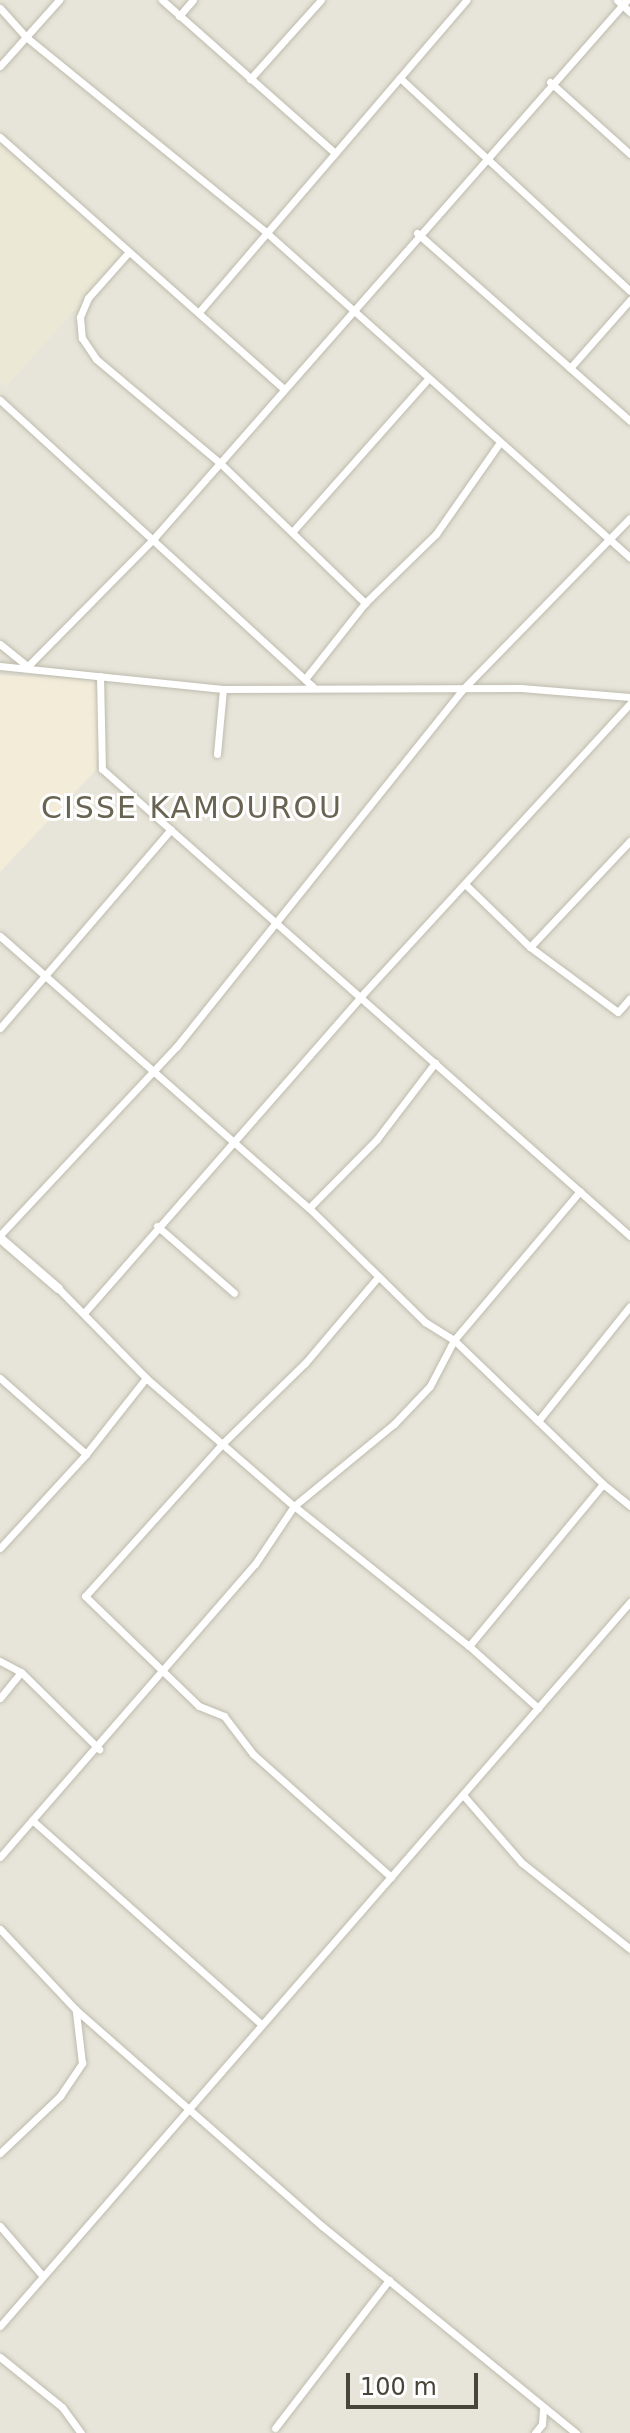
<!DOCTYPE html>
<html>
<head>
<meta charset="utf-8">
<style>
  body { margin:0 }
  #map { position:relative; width:630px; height:2433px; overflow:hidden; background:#f4f2eb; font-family:"DejaVu Sans",sans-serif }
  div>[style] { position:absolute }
  .residential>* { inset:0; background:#e7e5d9 }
  .commercial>* { inset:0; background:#f3ecd9 }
  .education>* { inset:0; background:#ebe8d6 }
  .roads { filter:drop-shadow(0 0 2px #bebbae) drop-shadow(0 0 2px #bebbae) }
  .minor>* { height:7px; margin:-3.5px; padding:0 3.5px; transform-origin:3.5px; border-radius:3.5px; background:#fff }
  .tertiary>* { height:9px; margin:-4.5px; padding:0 4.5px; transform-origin:4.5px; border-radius:4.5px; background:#fff }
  span { translate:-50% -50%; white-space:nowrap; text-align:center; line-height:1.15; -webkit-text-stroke:6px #fff; paint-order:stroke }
  .quarter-label { font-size:30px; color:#696352; letter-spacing:2px }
  .scale { position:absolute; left:346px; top:2373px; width:132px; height:36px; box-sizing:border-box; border:4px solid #474439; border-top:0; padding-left:10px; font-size:24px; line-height:28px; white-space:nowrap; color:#474439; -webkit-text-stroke:6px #fff; paint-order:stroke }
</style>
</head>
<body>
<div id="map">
  <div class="residential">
    <div style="clip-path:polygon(0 0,630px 0,630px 2433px,0 2433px)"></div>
  </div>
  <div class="commercial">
    <div style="clip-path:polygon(0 675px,94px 680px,99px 713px,96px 770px,0 872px)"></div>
  </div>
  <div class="education">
    <div style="clip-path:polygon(0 143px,124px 254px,6px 387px,0 382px)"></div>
  </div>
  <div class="roads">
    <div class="minor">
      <div style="left:162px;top:0;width:231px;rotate:41.5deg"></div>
      <div style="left:617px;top:0;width:18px;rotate:43deg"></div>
      <div style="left:0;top:8px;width:39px;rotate:48deg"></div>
      <div style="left:26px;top:37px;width:311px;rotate:39.1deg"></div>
      <div style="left:267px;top:233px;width:487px;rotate:41.8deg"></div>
      <div style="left:179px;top:16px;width:21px;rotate:-49deg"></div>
      <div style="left:0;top:66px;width:89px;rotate:-48.2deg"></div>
      <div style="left:400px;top:78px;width:313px;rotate:42.8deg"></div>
      <div style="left:250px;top:79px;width:106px;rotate:-48.1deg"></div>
      <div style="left:550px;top:82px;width:108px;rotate:42deg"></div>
      <div style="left:0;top:137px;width:378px;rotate:41.6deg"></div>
      <div style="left:417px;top:233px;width:284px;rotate:41.4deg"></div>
      <div style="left:127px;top:254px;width:59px;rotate:131.6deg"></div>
      <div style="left:88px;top:298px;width:21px;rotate:113deg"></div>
      <div style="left:80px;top:317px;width:21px;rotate:85deg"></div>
      <div style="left:82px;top:338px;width:25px;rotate:56deg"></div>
      <div style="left:96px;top:359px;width:162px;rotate:40deg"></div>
      <div style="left:220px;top:463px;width:202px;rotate:44deg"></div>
      <div style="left:199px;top:312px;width:411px;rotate:-49.4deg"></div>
      <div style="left:570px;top:368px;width:91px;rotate:-48.6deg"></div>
      <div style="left:0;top:400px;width:425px;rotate:42.5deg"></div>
      <div style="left:293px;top:531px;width:200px;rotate:-48.4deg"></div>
      <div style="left:0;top:644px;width:33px;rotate:39deg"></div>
      <div style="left:0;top:666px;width:224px;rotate:5.9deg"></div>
      <div style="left:223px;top:689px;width:298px;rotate:-0.2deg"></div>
      <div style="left:521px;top:688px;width:109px;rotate:4.7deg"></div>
      <div style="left:28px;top:666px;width:181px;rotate:-45.4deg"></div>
      <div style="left:155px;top:537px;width:715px;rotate:-48.69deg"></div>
      <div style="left:100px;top:676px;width:93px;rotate:88.8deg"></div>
      <div style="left:102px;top:769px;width:705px;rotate:41.49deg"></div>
      <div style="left:305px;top:679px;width:97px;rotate:-51.7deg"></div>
      <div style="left:365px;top:603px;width:99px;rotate:-44.2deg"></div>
      <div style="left:436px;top:534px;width:108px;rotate:-55.1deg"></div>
      <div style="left:217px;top:754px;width:65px;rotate:-84.7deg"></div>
      <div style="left:466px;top:885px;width:89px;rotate:44.1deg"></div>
      <div style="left:530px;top:947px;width:109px;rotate:36.5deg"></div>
      <div style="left:618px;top:1012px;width:18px;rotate:-49deg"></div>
      <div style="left:0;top:936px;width:412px;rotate:41.4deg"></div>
      <div style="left:309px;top:1208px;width:97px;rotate:-45.4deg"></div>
      <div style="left:377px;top:1139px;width:96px;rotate:-52.7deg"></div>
      <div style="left:530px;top:947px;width:146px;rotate:-46.7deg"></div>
      <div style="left:0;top:1028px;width:262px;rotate:-49.3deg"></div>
      <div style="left:309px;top:1208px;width:163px;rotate:44.5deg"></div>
      <div style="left:425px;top:1322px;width:34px;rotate:32deg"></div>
      <div style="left:454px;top:1340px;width:207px;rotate:44deg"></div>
      <div style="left:157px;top:1226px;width:102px;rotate:41deg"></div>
      <div style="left:0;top:1235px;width:259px;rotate:-46.9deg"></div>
      <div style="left:177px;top:1046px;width:456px;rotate:-51.3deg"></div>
      <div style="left:462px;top:690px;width:240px;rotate:-45.7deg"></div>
      <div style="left:378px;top:1277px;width:113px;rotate:130.3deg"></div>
      <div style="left:305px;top:1363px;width:115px;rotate:135.7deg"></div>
      <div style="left:223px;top:1443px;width:206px;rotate:132deg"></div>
      <div style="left:85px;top:1596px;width:158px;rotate:44deg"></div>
      <div style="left:199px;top:1706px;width:27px;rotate:22deg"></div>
      <div style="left:224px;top:1716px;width:48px;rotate:52.7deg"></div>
      <div style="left:253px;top:1754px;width:185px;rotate:41.7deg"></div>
      <div style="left:58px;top:1288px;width:126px;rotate:45.6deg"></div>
      <div style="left:146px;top:1378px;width:196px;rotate:40.9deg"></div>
      <div style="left:294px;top:1506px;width:224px;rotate:38.7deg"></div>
      <div style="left:469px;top:1646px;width:210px;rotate:-50.4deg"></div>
      <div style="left:603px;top:1484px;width:35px;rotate:39deg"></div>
      <div style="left:84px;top:1313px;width:422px;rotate:-48.8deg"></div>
      <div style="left:362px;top:995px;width:396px;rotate:-47.4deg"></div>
      <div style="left:0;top:1378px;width:115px;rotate:41.5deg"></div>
      <div style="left:538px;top:1421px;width:147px;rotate:-51.3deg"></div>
      <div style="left:0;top:1548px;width:127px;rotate:-47.5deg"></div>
      <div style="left:86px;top:1454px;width:97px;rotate:-51.7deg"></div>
      <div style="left:469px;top:1646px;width:93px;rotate:41.9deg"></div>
      <div style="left:0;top:1661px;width:24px;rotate:28deg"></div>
      <div style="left:21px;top:1672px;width:110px;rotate:44.6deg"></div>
      <div style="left:0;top:1698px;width:33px;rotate:-51deg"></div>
      <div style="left:463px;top:1795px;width:90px;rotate:49.1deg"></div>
      <div style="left:522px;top:1863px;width:138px;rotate:38.5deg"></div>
      <div style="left:32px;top:1820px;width:307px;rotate:41.7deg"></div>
      <div style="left:0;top:1857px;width:388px;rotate:-49deg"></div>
      <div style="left:255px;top:1564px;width:70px;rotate:-56.1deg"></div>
      <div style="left:294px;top:1506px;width:129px;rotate:-39.4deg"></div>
      <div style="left:394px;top:1424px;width:52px;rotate:-46.5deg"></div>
      <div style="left:430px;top:1386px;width:52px;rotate:-62.4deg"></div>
      <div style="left:454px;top:1340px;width:195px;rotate:-49.8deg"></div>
      <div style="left:0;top:1929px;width:111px;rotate:46.8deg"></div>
      <div style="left:76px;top:2010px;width:327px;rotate:41.3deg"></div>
      <div style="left:322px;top:2226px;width:328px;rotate:39.2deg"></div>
      <div style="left:0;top:2153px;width:83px;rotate:-43.5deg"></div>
      <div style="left:60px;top:2096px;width:40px;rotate:-56deg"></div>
      <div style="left:82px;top:2063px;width:51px;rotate:-96.7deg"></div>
      <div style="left:0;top:2226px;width:65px;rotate:49.4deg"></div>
      <div style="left:0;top:2326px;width:960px;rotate:-48.97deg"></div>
      <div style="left:0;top:2357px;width:80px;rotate:38.9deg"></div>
      <div style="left:62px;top:2407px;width:32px;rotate:54deg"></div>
      <div style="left:275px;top:2428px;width:187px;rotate:-52.4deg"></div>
      <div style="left:535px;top:2433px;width:11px;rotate:-52deg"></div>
      <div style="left:542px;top:2424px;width:16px;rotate:-86deg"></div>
    </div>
    <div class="tertiary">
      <div style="left:0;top:1238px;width:77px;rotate:40.8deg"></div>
    </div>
  </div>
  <div class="quarter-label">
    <span style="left:192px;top:808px">CISSE KAMOUROU</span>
  </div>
  <div class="scale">100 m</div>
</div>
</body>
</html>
